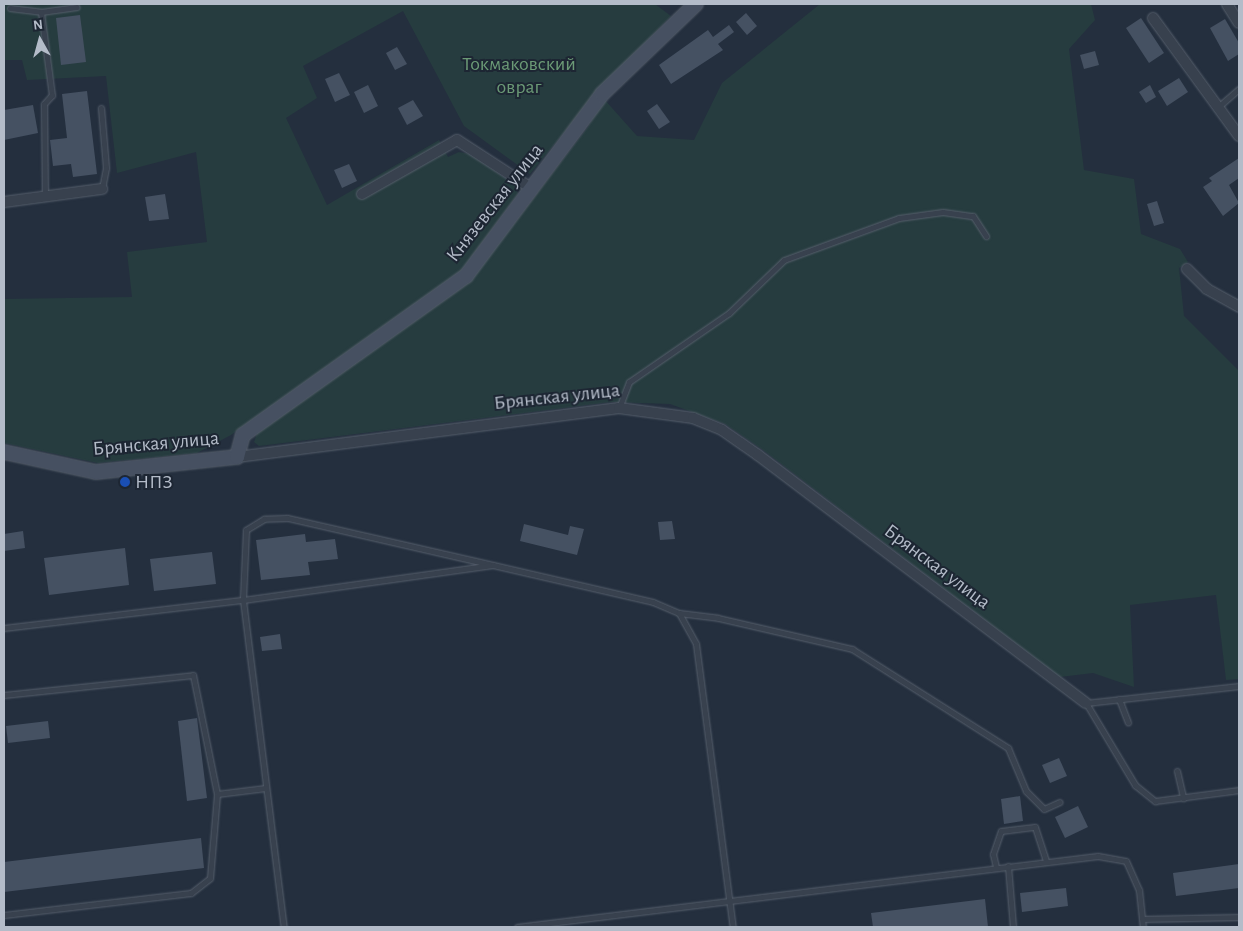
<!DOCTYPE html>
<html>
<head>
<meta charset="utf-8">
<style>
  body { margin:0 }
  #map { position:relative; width:1243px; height:931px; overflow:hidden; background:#242f3e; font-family:"Alegreya Sans",sans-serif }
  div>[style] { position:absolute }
  .green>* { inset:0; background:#263c3f }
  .building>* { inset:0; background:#455162 }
  .roads { filter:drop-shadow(0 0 1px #565f6c) drop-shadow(0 0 1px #565f6c) }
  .lane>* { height:5px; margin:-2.5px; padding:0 2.5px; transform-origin:2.5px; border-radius:2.5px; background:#38414e }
  .street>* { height:10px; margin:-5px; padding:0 5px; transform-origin:5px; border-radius:5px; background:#38414e }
  .secondary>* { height:14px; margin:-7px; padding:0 7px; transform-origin:7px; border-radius:7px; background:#465061 }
  .dots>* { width:14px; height:14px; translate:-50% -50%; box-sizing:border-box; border:2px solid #1d2633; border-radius:50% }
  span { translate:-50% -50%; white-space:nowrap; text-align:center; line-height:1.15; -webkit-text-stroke:4px #1d2633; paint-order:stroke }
  .park-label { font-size:20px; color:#6b9a76 }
  .street-label { font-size:20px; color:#b4bcc9 }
  .poi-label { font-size:20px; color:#b4bcc9 }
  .left { translate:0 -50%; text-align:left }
  .frame { position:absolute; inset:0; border:5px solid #b4bcc9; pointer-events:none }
  .north { position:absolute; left:15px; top:15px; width:50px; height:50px; -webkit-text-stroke:4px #1d2633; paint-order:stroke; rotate:353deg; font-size:14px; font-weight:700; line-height:20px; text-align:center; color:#b4bcc9 }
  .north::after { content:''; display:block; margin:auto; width:18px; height:22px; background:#b4bcc9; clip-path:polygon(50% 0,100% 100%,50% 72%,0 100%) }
</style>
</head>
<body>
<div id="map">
  <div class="green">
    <div style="clip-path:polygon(4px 4px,655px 4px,671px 16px,598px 91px,530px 174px,464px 126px,403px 11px,303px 66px,317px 98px,286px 118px,327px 205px,439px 140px,448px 157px,459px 152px,470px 154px,515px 185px,518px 194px,461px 271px,231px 435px,197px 453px,98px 463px,4px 443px,4px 299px,132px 297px,127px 252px,207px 242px,196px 152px,117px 173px,106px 76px,27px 80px,22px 60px,4px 60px)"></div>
    <div style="clip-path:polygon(820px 4px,1091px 4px,1095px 20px,1069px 49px,1084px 170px,1134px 179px,1141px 234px,1180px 249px,1188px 262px,1179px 268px,1184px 316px,1239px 371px,1239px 679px,1226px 680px,1216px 595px,1130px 605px,1134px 687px,1093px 673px,1060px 677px,763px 450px,725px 424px,670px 404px,611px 402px,259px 446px,254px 442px,257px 433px,471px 279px,588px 127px,604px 99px,637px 136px,694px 140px,722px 83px)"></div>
  </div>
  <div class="building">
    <div style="clip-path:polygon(746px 13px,757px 26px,747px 35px,736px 22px)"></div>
    <div style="clip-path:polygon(80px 15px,86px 62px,61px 65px,56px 18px)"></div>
    <div style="clip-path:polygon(1141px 18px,1164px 53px,1149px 63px,1126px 28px)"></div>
    <div style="clip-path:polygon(1225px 19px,1239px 43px,1239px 54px,1228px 61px,1210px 28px)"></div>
    <div style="clip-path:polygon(729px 25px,734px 32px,718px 44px,723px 50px,671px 84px,659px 65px,708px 30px,713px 37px)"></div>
    <div style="clip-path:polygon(397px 47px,407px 64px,395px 70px,386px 53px)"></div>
    <div style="clip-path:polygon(1095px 51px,1099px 65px,1084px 69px,1080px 55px)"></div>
    <div style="clip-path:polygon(339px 73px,350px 95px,335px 102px,325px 79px)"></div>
    <div style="clip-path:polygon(1179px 78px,1188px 92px,1167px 106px,1158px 91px)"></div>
    <div style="clip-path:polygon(368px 85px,378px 106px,364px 113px,354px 92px)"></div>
    <div style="clip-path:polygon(1150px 85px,1156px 97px,1146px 103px,1139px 92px)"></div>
    <div style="clip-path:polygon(87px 91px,97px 174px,73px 177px,71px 164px,53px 166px,50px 140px,67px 138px,62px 94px)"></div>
    <div style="clip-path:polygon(413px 100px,423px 116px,407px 125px,398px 108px)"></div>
    <div style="clip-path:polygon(657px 104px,670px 122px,659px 129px,647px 111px)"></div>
    <div style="clip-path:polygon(33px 105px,38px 133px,4px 140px,4px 110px)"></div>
    <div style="clip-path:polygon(1239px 158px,1239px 178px,1229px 185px,1239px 203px,1223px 216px,1203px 187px,1212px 181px,1209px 178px)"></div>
    <div style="clip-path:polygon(349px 164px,357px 181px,342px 188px,334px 170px)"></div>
    <div style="clip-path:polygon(165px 194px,169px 219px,149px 221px,145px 197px)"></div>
    <div style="clip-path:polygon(1157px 201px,1164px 223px,1154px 226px,1147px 204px)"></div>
    <div style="clip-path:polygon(672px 521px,675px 539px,660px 540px,658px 522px)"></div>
    <div style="clip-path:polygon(524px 524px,568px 535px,570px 526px,584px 529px,577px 555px,520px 541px)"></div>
    <div style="clip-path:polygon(23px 531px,25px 548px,4px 551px,4px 534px)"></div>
    <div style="clip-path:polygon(305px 534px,306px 542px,335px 539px,338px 559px,308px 562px,310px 575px,261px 580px,256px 540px)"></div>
    <div style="clip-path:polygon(125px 548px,129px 585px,49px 595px,44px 558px)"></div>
    <div style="clip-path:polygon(212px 552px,216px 584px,154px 591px,150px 559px)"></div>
    <div style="clip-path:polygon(280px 634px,282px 649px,262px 651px,260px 637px)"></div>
    <div style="clip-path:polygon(197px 718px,207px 798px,187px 801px,178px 721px)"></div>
    <div style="clip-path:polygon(48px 721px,50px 738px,8px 743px,6px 726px)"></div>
    <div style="clip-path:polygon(1059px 758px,1067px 776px,1050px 783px,1042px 765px)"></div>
    <div style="clip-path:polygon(1020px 796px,1023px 821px,1004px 824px,1001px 799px)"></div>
    <div style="clip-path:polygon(1078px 806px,1088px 827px,1065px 838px,1055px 817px)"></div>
    <div style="clip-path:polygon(201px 838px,204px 868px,4px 892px,4px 862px)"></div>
    <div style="clip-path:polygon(1239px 864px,1239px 888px,1176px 896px,1173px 873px)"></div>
    <div style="clip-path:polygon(1066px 888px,1068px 906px,1022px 912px,1020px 893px)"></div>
    <div style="clip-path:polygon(985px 899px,988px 927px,873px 927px,871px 913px)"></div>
  </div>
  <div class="roads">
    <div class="lane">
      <div style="left:10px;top:8px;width:31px;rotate:7deg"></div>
      <div style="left:41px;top:12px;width:36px;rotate:-8deg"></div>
      <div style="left:41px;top:12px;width:84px;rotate:82.5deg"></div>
      <div style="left:52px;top:95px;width:12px;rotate:132deg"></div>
      <div style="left:44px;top:104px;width:93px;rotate:89.4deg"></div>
      <div style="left:1218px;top:107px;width:28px;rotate:-41deg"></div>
      <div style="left:101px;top:108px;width:60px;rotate:85.2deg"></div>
      <div style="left:106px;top:168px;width:21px;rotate:101deg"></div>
      <div style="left:619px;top:408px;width:28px;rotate:-69deg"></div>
      <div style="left:629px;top:382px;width:121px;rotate:-34.6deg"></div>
      <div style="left:729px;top:313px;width:76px;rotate:-43.9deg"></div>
      <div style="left:784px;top:260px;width:122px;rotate:-20.1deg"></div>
      <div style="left:899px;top:218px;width:44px;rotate:-7.8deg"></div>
      <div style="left:943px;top:212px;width:30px;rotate:8deg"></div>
      <div style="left:973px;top:216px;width:24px;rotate:57deg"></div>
      <div style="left:493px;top:565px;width:211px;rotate:-167.1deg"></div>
      <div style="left:287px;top:518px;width:23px;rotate:178deg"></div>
      <div style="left:264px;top:519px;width:21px;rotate:149deg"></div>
      <div style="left:246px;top:530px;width:70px;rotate:92.5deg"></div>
      <div style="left:243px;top:600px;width:252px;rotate:-8deg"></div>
      <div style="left:493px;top:565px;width:164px;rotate:13deg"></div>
      <div style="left:653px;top:602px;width:28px;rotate:23deg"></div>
      <div style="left:679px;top:613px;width:35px;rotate:61deg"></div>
      <div style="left:696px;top:644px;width:285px;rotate:82.6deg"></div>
      <div style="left:679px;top:613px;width:39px;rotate:7deg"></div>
      <div style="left:718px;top:618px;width:138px;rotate:13deg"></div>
      <div style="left:852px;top:649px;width:185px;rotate:32.4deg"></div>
      <div style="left:1008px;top:748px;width:47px;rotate:67.3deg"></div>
      <div style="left:1026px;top:791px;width:25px;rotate:45deg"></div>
      <div style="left:1044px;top:809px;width:17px;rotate:-24deg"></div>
      <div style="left:4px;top:628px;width:241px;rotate:-6.7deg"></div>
      <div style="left:243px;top:600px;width:330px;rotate:82.9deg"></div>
      <div style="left:1239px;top:686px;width:154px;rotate:173.7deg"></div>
      <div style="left:1086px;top:703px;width:96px;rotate:59.1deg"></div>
      <div style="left:1135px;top:785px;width:26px;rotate:39deg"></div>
      <div style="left:1155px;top:801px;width:85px;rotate:-7.5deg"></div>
      <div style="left:4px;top:695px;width:190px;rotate:-6deg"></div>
      <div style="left:193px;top:675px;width:121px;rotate:78.6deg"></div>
      <div style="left:217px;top:794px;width:49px;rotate:-7deg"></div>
      <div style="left:1119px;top:699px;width:25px;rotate:69deg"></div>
      <div style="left:1177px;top:771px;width:28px;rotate:77deg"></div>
      <div style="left:1008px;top:866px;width:61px;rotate:85.3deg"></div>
      <div style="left:996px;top:867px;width:13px;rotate:-103deg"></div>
      <div style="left:993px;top:854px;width:24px;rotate:-71deg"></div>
      <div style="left:1001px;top:831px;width:34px;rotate:-7deg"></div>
      <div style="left:1035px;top:827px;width:36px;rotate:72deg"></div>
      <div style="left:4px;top:915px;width:188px;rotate:-6.7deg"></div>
      <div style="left:191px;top:893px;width:24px;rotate:-38deg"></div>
      <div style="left:210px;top:878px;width:84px;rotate:-85.2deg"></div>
      <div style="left:1143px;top:919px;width:96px;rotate:-1.2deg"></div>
      <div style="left:517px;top:927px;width:585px;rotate:-6.97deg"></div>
      <div style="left:1098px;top:856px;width:28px;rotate:10deg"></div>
      <div style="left:1126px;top:861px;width:32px;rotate:66deg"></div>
      <div style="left:1139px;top:890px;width:37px;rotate:84deg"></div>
    </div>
    <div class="street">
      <div style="left:1227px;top:4px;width:22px;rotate:58deg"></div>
      <div style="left:1153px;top:18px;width:146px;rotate:53.9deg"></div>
      <div style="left:362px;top:194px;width:109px;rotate:-29.6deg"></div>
      <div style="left:457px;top:140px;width:88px;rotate:33deg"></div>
      <div style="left:4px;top:202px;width:99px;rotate:-7.6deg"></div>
      <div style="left:1187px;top:269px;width:28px;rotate:45deg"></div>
      <div style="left:1207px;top:289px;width:37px;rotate:29deg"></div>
      <div style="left:237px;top:457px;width:385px;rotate:-7.3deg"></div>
      <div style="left:619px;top:408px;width:75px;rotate:7.7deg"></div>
      <div style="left:693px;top:418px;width:31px;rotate:22deg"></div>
      <div style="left:722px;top:430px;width:44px;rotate:34.8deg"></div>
      <div style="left:758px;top:455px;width:411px;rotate:37.1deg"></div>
    </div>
    <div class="secondary">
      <div style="left:4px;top:452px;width:94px;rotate:12.3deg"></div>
      <div style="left:96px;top:472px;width:142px;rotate:-6.1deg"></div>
      <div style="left:237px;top:457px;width:23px;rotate:-75deg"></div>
      <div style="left:243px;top:435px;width:274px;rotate:-35.5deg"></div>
      <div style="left:466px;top:276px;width:227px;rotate:-53.2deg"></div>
      <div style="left:602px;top:94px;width:130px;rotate:-43.8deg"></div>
    </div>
  </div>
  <div class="dots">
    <div style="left:125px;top:482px;background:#1a4fb4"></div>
  </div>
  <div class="park-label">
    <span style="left:519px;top:76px">Токмаковский<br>овраг</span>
  </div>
  <div class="street-label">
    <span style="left:495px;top:203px;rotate:-52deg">Князевская улица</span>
    <span style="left:557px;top:397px;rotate:-6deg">Брянская улица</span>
    <span style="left:156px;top:444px;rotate:-5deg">Брянская улица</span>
    <span style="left:937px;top:567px;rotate:37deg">Брянская улица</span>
  </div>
  <div class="poi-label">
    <span class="left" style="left:135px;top:482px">НПЗ</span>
  </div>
  <div class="frame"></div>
  <div class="north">N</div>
</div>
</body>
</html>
